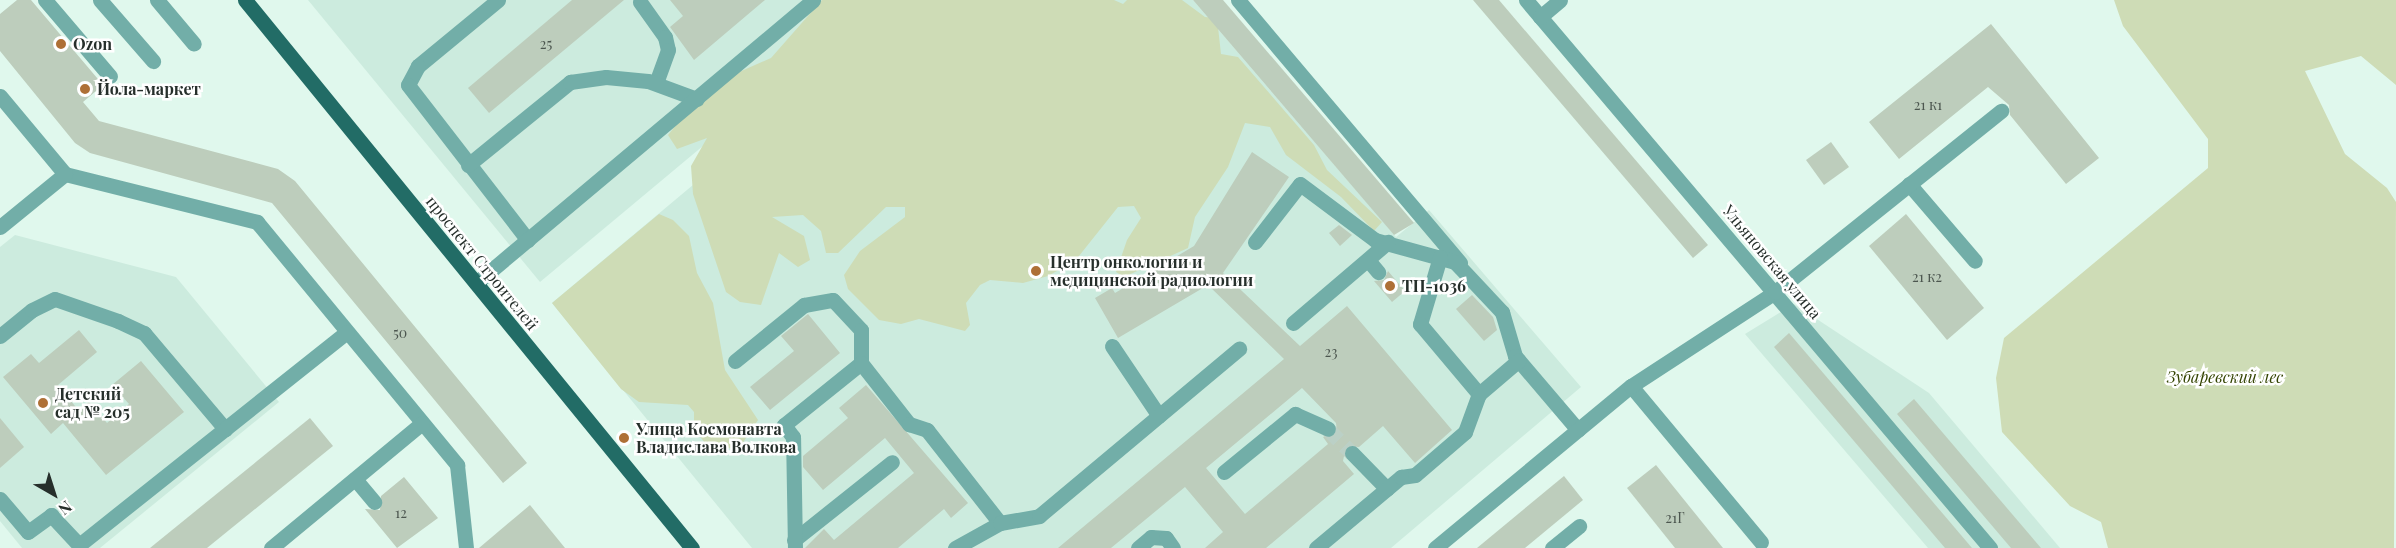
<!DOCTYPE html>
<html>
<head>
<meta charset="utf-8">
<style>
  body { margin:0 }
  #map { position:relative; width:2396px; height:548px; overflow:hidden; background:#e0f8ed; font-family:"Playfair Display",serif }
  div>[style] { position:absolute }
  .built>* { inset:0; background:#ccebde }
  .green>* { inset:0; background:#cedcb6 }
  .building>* { inset:0; background:#bdcdbc }
  .minor-tunnel>* { height:15px; margin-top:-7.5px; transform-origin:0; background:repeating-linear-gradient(90deg,#bbd0c6 0 15px,transparent 0 23px) }
  .minor>* { height:15px; margin:-7.5px; padding:0 7.5px; transform-origin:7.5px; border-radius:7.5px; background:#72aea8 }
  .major>* { height:15px; margin:-7.5px; padding:0 7.5px; transform-origin:7.5px; border-radius:7.5px; background:#226c66 }
  .dots>* { width:16px; height:16px; translate:-50% -50%; box-sizing:border-box; border:3px solid #fff; border-radius:50% }
  span { translate:-50% -50%; white-space:nowrap; text-align:center; line-height:1.15; -webkit-text-stroke:5px #fff; paint-order:stroke }
  .number-label { font-size:14px; color:#4c564f }
  .number-label span { -webkit-text-stroke-width:0 }
  .poi-label { font-size:16px; color:#262f2b; font-weight:700 }
  .left { translate:0 -50%; text-align:left }
  .street-label { font-size:16px; color:#262f2b }
  .park-label { font-size:16px; color:#334300; font-style:italic }
  .north { position:absolute; left:24px; top:464px; width:60px; height:60px; -webkit-text-stroke:4px #fff; paint-order:stroke; rotate:141deg; font-size:16px; font-weight:700; line-height:24px; text-align:center; color:#262f2b }
  .north::after { content:''; display:block; margin:auto; width:21px; height:27px; background:#262f2b; clip-path:polygon(50% 0,100% 100%,50% 72%,0 100%) }
</style>
</head>
<body>
<div id="map">
  <div class="built">
    <div style="clip-path:polygon(308px 0,878px 0,540px 282px)"></div>
    <div style="clip-path:polygon(914px 0,1193px 0,1396px 237px,1429px 210px,1581px 387px,1391px 548px,752px 548px,552px 303px)"></div>
    <div style="clip-path:polygon(15px 235px,176px 277px,279px 402px,100px 548px,22px 548px,0 521px,0 247px)"></div>
    <div style="clip-path:polygon(1794px 304px,1929px 393px,2060px 548px,1928px 548px,1745px 334px)"></div>
  </div>
  <div class="green">
    <div style="clip-path:polygon(822px 0,1114px 0,1123px 4px,1127px 0,1182px 0,1205px 17px,1217px 18px,1221px 54px,1238px 57px,1314px 145px,1327px 170px,1382px 222px,1374px 231px,1341px 197px,1286px 155px,1270px 127px,1245px 123px,1228px 167px,1195px 217px,1188px 248px,1124px 277px,1116px 272px,1127px 240px,1141px 218px,1134px 206px,1118px 207px,1075px 261px,1048px 276px,1023px 283px,990px 280px,980px 285px,966px 303px,970px 325px,965px 331px,919px 319px,901px 324px,879px 320px,848px 289px,844px 275px,860px 251px,905px 217px,905px 207px,886px 207px,838px 253px,826px 253px,821px 231px,803px 215px,772px 217px,804px 236px,810px 260px,798px 267px,779px 253px,761px 305px,740px 302px,726px 292px,693px 194px,691px 166px,707px 138px,677px 149px,668px 135px,690px 108px,728px 77px,771px 58px)"></div>
    <div style="clip-path:polygon(2114px 0,2396px 0,2396px 85px,2361px 56px,2305px 71px,2345px 154px,2387px 188px,2396px 202px,2394px 548px,2108px 548px,2101px 522px,2070px 506px,2002px 432px,1996px 378px,2004px 338px,2208px 168px,2208px 139px,2123px 26px)"></div>
    <div style="clip-path:polygon(659px 214px,673px 220px,689px 236px,697px 273px,713px 303px,725px 370px,758px 420px,738px 450px,705px 443px,694px 429px,694px 412px,688px 405px,639px 402px,621px 389px,552px 303px)"></div>
  </div>
  <div class="building">
    <div style="clip-path:polygon(17px 0,31px 0,103px 85px,83px 102px,99px 121px,278px 169px,295px 181px,527px 463px,503px 483px,272px 203px,90px 153px,75px 143px,0 51px,0 14px)"></div>
    <div style="clip-path:polygon(572px 0,624px 0,489px 113px,468px 88px)"></div>
    <div style="clip-path:polygon(670px 0,765px 0,694px 60px,670px 27px,683px 16px)"></div>
    <div style="clip-path:polygon(1193px 0,1223px 0,1414px 223px,1394px 235px)"></div>
    <div style="clip-path:polygon(1473px 0,1499px 0,1708px 245px,1693px 258px)"></div>
    <div style="clip-path:polygon(1991px 24px,2099px 158px,2066px 184px,2010px 115px,2009px 105px,1988px 87px,1899px 159px,1869px 122px)"></div>
    <div style="clip-path:polygon(1831px 142px,1849px 167px,1824px 185px,1806px 160px)"></div>
    <div style="clip-path:polygon(evenodd,1252px 152px,1289px 177px,1223px 273px,1300px 346px,1347px 306px,1452px 430px,1415px 463px,1383px 426px,1359px 447px,1346px 446px,1343px 461px,1354px 474px,1266px 548px,1205px 548px,1223px 532px,1185px 487px,1111px 548px,1058px 548px,1284px 359px,1208px 285px,1118px 338px,1095px 298px,1112px 288px,1115px 293px,1194px 246px,1252px 152px,1302px 388px,1336px 423px,1337px 432px,1323px 437px,1328px 444px,1245px 514px,1206px 468px,1302px 388px)"></div>
    <div style="clip-path:polygon(1906px 214px,1984px 308px,1947px 340px,1869px 246px)"></div>
    <div style="clip-path:polygon(1339px 225px,1352px 235px,1340px 246px,1329px 233px)"></div>
    <div style="clip-path:polygon(1388px 271px,1405px 291px,1392px 302px,1374px 281px,1384px 280px)"></div>
    <div style="clip-path:polygon(1472px 295px,1493px 317px,1497px 330px,1484px 341px,1456px 309px)"></div>
    <div style="clip-path:polygon(808px 314px,840px 353px,770px 410px,750px 387px,794px 351px,781px 336px)"></div>
    <div style="clip-path:polygon(79px 330px,97px 352px,58px 385px,79px 411px,89px 402px,107px 423px,129px 404px,112px 385px,141px 361px,184px 412px,106px 475px,63px 423px,51px 434px,3px 377px,31px 354px,39px 363px)"></div>
    <div style="clip-path:polygon(1789px 333px,1836px 388px,1972px 548px,1945px 548px,1774px 347px)"></div>
    <div style="clip-path:polygon(866px 385px,968px 503px,951px 518px,944px 509px,898px 548px,805px 548px,824px 529px,834px 540px,914px 473px,885px 438px,823px 490px,803px 467px,803px 456px,848px 418px,839px 408px)"></div>
    <div style="clip-path:polygon(1914px 399px,2041px 548px,2011px 548px,1897px 414px)"></div>
    <div style="clip-path:polygon(0 418px,24px 447px,0 468px)"></div>
    <div style="clip-path:polygon(310px 418px,333px 446px,207px 548px,150px 548px)"></div>
    <div style="clip-path:polygon(1656px 465px,1723px 548px,1675px 548px,1627px 488px)"></div>
    <div style="clip-path:polygon(1564px 476px,1583px 500px,1525px 548px,1477px 548px)"></div>
    <div style="clip-path:polygon(404px 477px,438px 518px,397px 548px,365px 509px,380px 510px,381px 496px)"></div>
    <div style="clip-path:polygon(530px 505px,565px 548px,479px 548px)"></div>
  </div>
  <div class="minor-tunnel">
    <div style="left:1328px;top:429px;width:34px;rotate:45deg"></div>
  </div>
  <div class="minor">
    <div style="left:45px;top:0;width:100px;rotate:49.5deg"></div>
    <div style="left:100px;top:0;width:81px;rotate:49deg"></div>
    <div style="left:157px;top:0;width:57px;rotate:49.9deg"></div>
    <div style="left:498px;top:0;width:104px;rotate:140.5deg"></div>
    <div style="left:418px;top:66px;width:21px;rotate:118deg"></div>
    <div style="left:408px;top:85px;width:196px;rotate:52.3deg"></div>
    <div style="left:1238px;top:0;width:344px;rotate:49.8deg"></div>
    <div style="left:1526px;top:0;width:718px;rotate:49.74deg"></div>
    <div style="left:640px;top:2px;width:43px;rotate:54.5deg"></div>
    <div style="left:665px;top:37px;width:13px;rotate:77deg"></div>
    <div style="left:668px;top:50px;width:35px;rotate:110deg"></div>
    <div style="left:1540px;top:17px;width:26px;rotate:-40deg"></div>
    <div style="left:0;top:96px;width:102px;rotate:50.2deg"></div>
    <div style="left:65px;top:174px;width:198px;rotate:14deg"></div>
    <div style="left:257px;top:222px;width:315px;rotate:50.5deg"></div>
    <div style="left:457px;top:465px;width:83px;rotate:83.8deg"></div>
    <div style="left:468px;top:165px;width:132px;rotate:-39.1deg"></div>
    <div style="left:570px;top:82px;width:36px;rotate:-8deg"></div>
    <div style="left:606px;top:77px;width:42px;rotate:5.4deg"></div>
    <div style="left:648px;top:81px;width:52px;rotate:20.2deg"></div>
    <div style="left:1909px;top:184px;width:101px;rotate:49.4deg"></div>
    <div style="left:0;top:227px;width:84px;rotate:-39.2deg"></div>
    <div style="left:1255px;top:242px;width:73px;rotate:-52.2deg"></div>
    <div style="left:1300px;top:184px;width:94px;rotate:36.7deg"></div>
    <div style="left:1375px;top:240px;width:83px;rotate:15.4deg"></div>
    <div style="left:1455px;top:262px;width:69px;rotate:46.8deg"></div>
    <div style="left:1502px;top:312px;width:46px;rotate:73.5deg"></div>
    <div style="left:1515px;top:356px;width:97px;rotate:49.6deg"></div>
    <div style="left:1440px;top:257px;width:70px;rotate:106.6deg"></div>
    <div style="left:1420px;top:324px;width:92px;rotate:49.9deg"></div>
    <div style="left:1368px;top:260px;width:16px;rotate:50deg"></div>
    <div style="left:476px;top:283px;width:440px;rotate:-40deg"></div>
    <div style="left:1293px;top:323px;width:125px;rotate:-40.5deg"></div>
    <div style="left:0;top:336px;width:41px;rotate:-39.1deg"></div>
    <div style="left:32px;top:310px;width:25px;rotate:-26deg"></div>
    <div style="left:55px;top:299px;width:67px;rotate:19.2deg"></div>
    <div style="left:118px;top:321px;width:29px;rotate:25deg"></div>
    <div style="left:144px;top:333px;width:126px;rotate:49.8deg"></div>
    <div style="left:1112px;top:346px;width:84px;rotate:56.1deg"></div>
    <div style="left:735px;top:361px;width:89px;rotate:-39.1deg"></div>
    <div style="left:804px;top:305px;width:29px;rotate:-10deg"></div>
    <div style="left:833px;top:300px;width:41px;rotate:47deg"></div>
    <div style="left:861px;top:330px;width:33px;rotate:90deg"></div>
    <div style="left:1631px;top:386px;width:203px;rotate:50.2deg"></div>
    <div style="left:1352px;top:453px;width:50px;rotate:45.8deg"></div>
    <div style="left:1224px;top:472px;width:92px;rotate:-39.2deg"></div>
    <div style="left:1295px;top:414px;width:36px;rotate:24deg"></div>
    <div style="left:355px;top:479px;width:30px;rotate:50deg"></div>
    <div style="left:0;top:499px;width:43px;rotate:49.7deg"></div>
    <div style="left:28px;top:532px;width:29px;rotate:-36deg"></div>
    <div style="left:51px;top:515px;width:41px;rotate:47deg"></div>
    <div style="left:79px;top:545px;width:342px;rotate:-38.5deg"></div>
    <div style="left:794px;top:540px;width:125px;rotate:-38.5deg"></div>
    <div style="left:271px;top:548px;width:196px;rotate:-39.6deg"></div>
    <div style="left:795px;top:548px;width:111px;rotate:-91deg"></div>
    <div style="left:793px;top:437px;width:15px;rotate:-127deg"></div>
    <div style="left:784px;top:425px;width:99px;rotate:-38.8deg"></div>
    <div style="left:861px;top:363px;width:78px;rotate:51.8deg"></div>
    <div style="left:909px;top:424px;width:19px;rotate:18deg"></div>
    <div style="left:927px;top:430px;width:118px;rotate:51.9deg"></div>
    <div style="left:955px;top:548px;width:51px;rotate:-29.1deg"></div>
    <div style="left:1000px;top:523px;width:40px;rotate:-10deg"></div>
    <div style="left:1039px;top:516px;width:261px;rotate:-39.9deg"></div>
    <div style="left:1138px;top:548px;width:17px;rotate:-40deg"></div>
    <div style="left:1151px;top:537px;width:15px;rotate:4deg"></div>
    <div style="left:1166px;top:538px;width:12px;rotate:55deg"></div>
    <div style="left:1316px;top:548px;width:111px;rotate:-39.9deg"></div>
    <div style="left:1401px;top:477px;width:14px;rotate:-8deg"></div>
    <div style="left:1415px;top:475px;width:66px;rotate:-40.7deg"></div>
    <div style="left:1465px;top:432px;width:40px;rotate:-69.8deg"></div>
    <div style="left:1479px;top:394px;width:52px;rotate:-40.4deg"></div>
    <div style="left:1435px;top:548px;width:254px;rotate:-39.6deg"></div>
    <div style="left:1631px;top:386px;width:172px;rotate:-33.1deg"></div>
    <div style="left:1775px;top:292px;width:290px;rotate:-38.7deg"></div>
    <div style="left:1552px;top:548px;width:35px;rotate:-39deg"></div>
  </div>
  <div class="major">
    <div style="left:245px;top:0;width:707px;rotate:50.8deg"></div>
  </div>
  <div class="dots">
    <div style="left:61px;top:44px;background:#ae7036"></div>
    <div style="left:85px;top:89px;background:#ae7036"></div>
    <div style="left:1036px;top:271px;background:#ae7036"></div>
    <div style="left:1390px;top:286px;background:#ae7036"></div>
    <div style="left:43px;top:403px;background:#ae7036"></div>
    <div style="left:624px;top:438px;background:#ae7036"></div>
  </div>
  <div class="number-label">
    <span style="left:546px;top:44px">25</span>
    <span style="left:1928px;top:105px">21 к1</span>
    <span style="left:1927px;top:277px">21 к2</span>
    <span style="left:400px;top:333px">50</span>
    <span style="left:1331px;top:352px">23</span>
    <span style="left:401px;top:513px">12</span>
    <span style="left:1675px;top:518px">21Г</span>
  </div>
  <div class="poi-label">
    <span class="left" style="left:73px;top:44px">Ozon</span>
    <span class="left" style="left:97px;top:89px">Йола-маркет</span>
    <span class="left" style="left:1050px;top:271px">Центр онкологии и<br>медицинской радиологии</span>
    <span class="left" style="left:1402px;top:286px">ТП-1036</span>
    <span class="left" style="left:55px;top:403px">Детский<br>сад № 205</span>
    <span class="left" style="left:636px;top:438px">Улица Космонавта<br>Владислава Волкова</span>
  </div>
  <div class="street-label">
    <span style="left:1772px;top:262px;rotate:50deg">Ульяновская улица</span>
    <span style="left:482px;top:263px;rotate:51deg">проспект Строителей</span>
  </div>
  <div class="park-label">
    <span style="left:2225px;top:377px">Зубаревский лес</span>
  </div>
  <div class="north">N</div>
</div>
</body>
</html>
